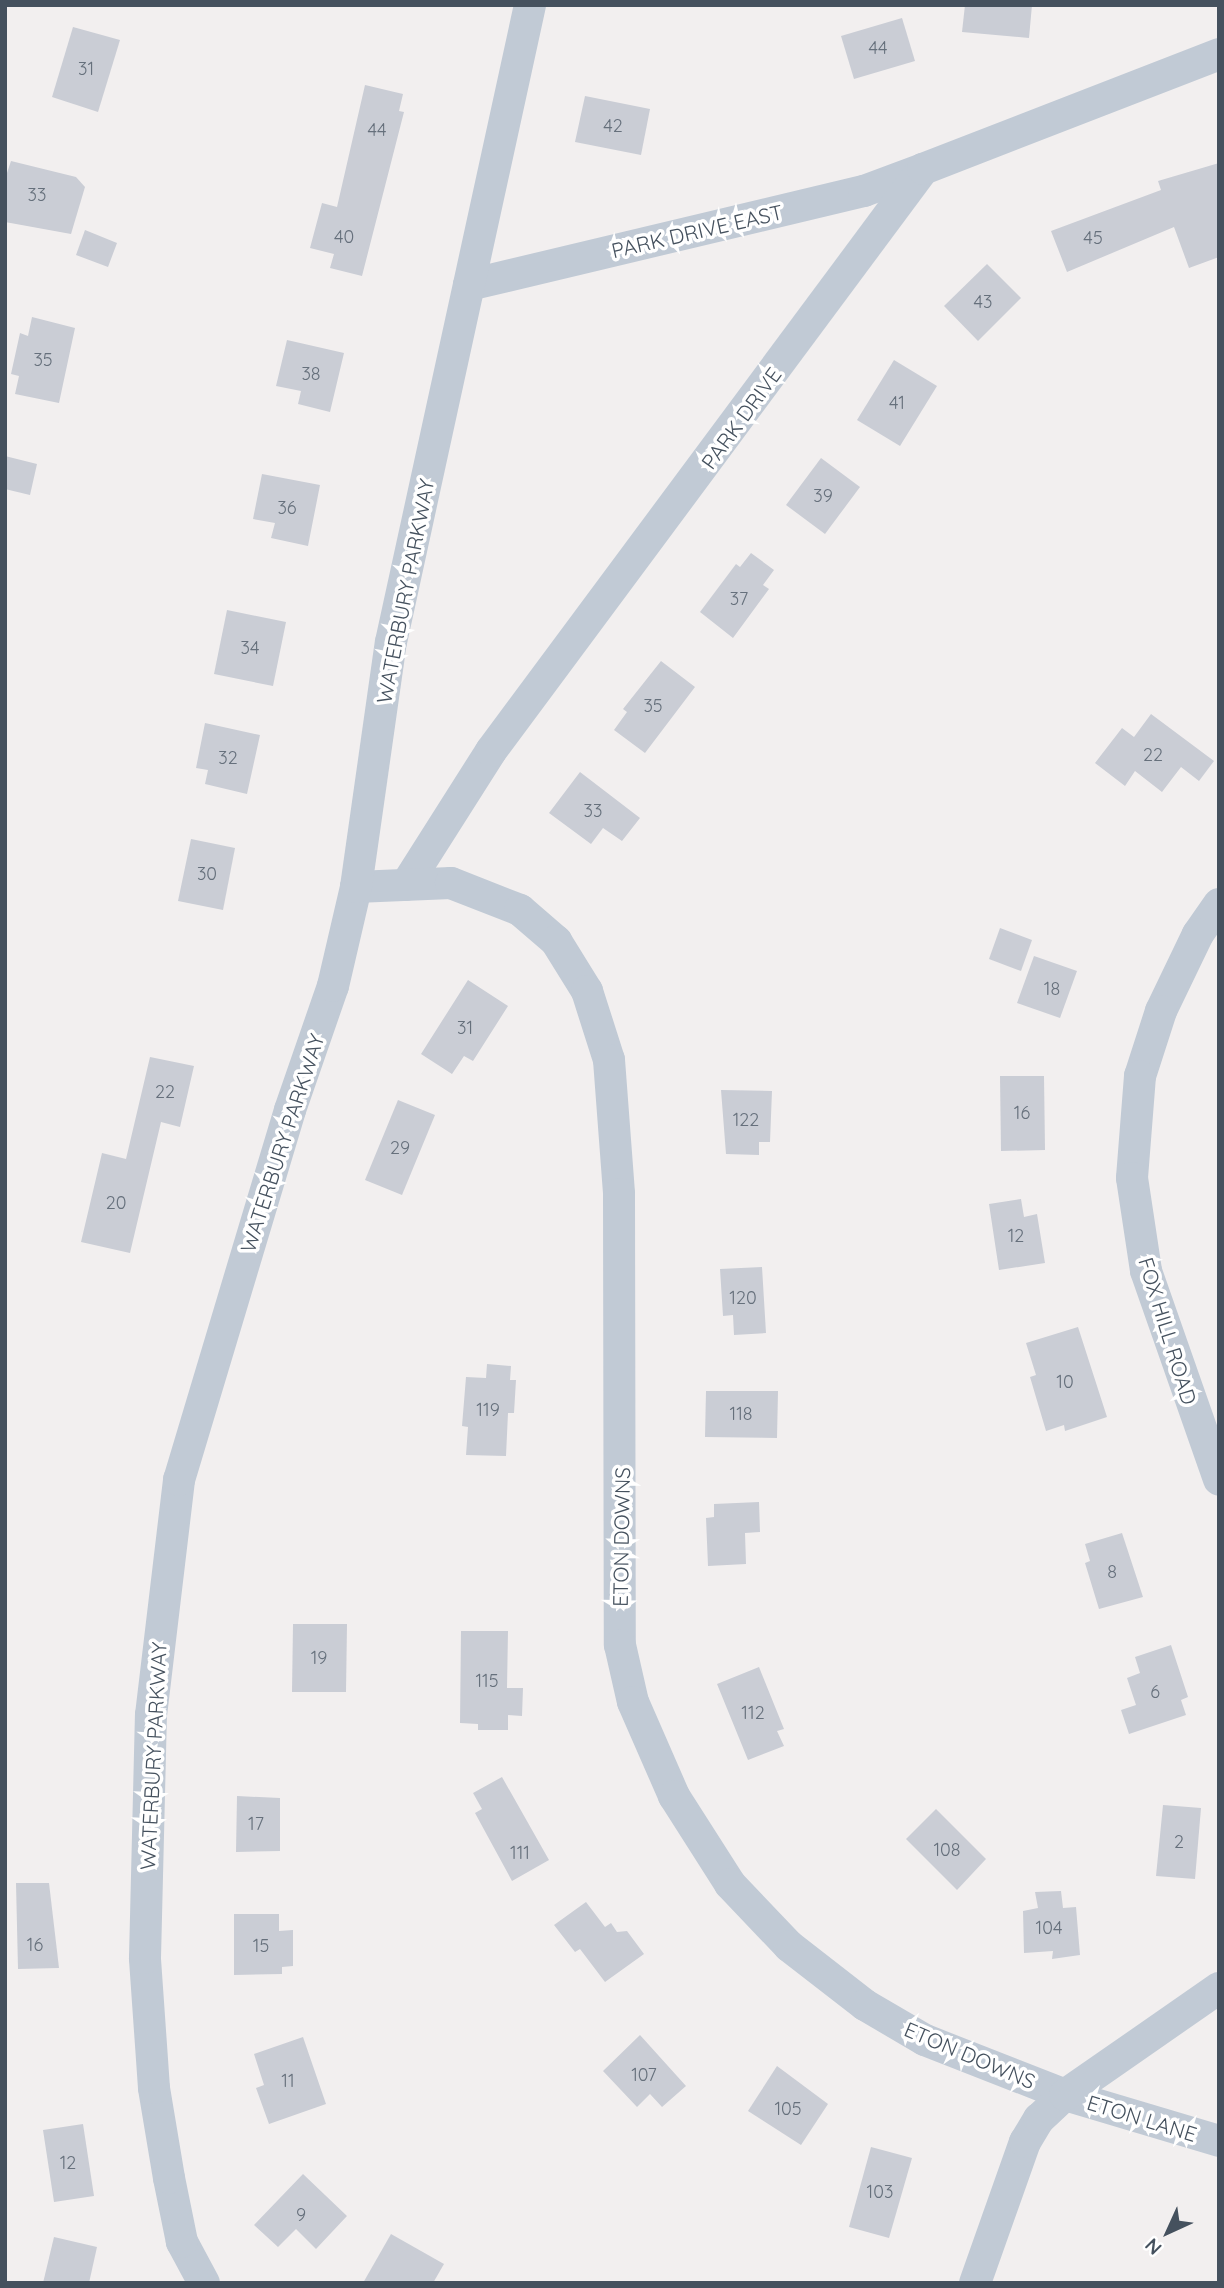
<!DOCTYPE html>
<html>
<head>
<meta charset="utf-8">
<style>
  body { margin:0 }
  #map { position:relative; width:1224px; height:2288px; overflow:hidden; background:#f2efef; font-family:Quicksand,sans-serif }
  div>[style] { position:absolute }
  .building>* { inset:0; background:#cacdd5 }
  .minor>* { height:32px; margin:-16px; padding:0 16px; transform-origin:16px; border-radius:16px; background:#c1cad5 }
  span { translate:-50% -50%; white-space:nowrap; text-align:center; line-height:1.15; -webkit-text-stroke:7px #fff; paint-order:stroke }
  .number-label { font-size:18px; color:#66707c }
  .number-label span { -webkit-text-stroke-width:0 }
  .street-label { font-size:21px; color:#45515e }
  .frame { position:absolute; inset:0; border:7px solid #45515e; pointer-events:none }
  .north { position:absolute; left:1133px; top:2197px; width:70px; height:70px; -webkit-text-stroke:5px #fff; paint-order:stroke; rotate:225deg; font-size:19px; font-weight:700; line-height:28px; text-align:center; color:#45515e }
  .north::after { content:''; display:block; margin:auto; width:24px; height:32px; background:#45515e; clip-path:polygon(50% 0,100% 100%,50% 72%,0 100%) }
</style>
</head>
<body>
<div id="map">
  <div class="building">
    <div style="clip-path:polygon(965px 5px,1032px 5px,1029px 38px,962px 32px)"></div>
    <div style="clip-path:polygon(902px 18px,915px 61px,854px 79px,841px 36px)"></div>
    <div style="clip-path:polygon(73px 27px,120px 40px,98px 112px,52px 97px)"></div>
    <div style="clip-path:polygon(365px 85px,403px 94px,399px 111px,404px 112px,362px 276px,330px 268px,334px 254px,310px 248px,322px 203px,337px 207px)"></div>
    <div style="clip-path:polygon(585px 96px,650px 109px,641px 155px,575px 142px)"></div>
    <div style="clip-path:polygon(11px 161px,76px 177px,85px 187px,71px 234px,5px 222px,5px 179px)"></div>
    <div style="clip-path:polygon(1219px 163px,1219px 257px,1189px 268px,1174px 227px,1067px 272px,1051px 231px,1161px 190px,1158px 181px)"></div>
    <div style="clip-path:polygon(85px 230px,117px 243px,108px 267px,76px 255px)"></div>
    <div style="clip-path:polygon(987px 264px,1021px 298px,978px 341px,944px 306px)"></div>
    <div style="clip-path:polygon(32px 317px,75px 328px,59px 403px,15px 394px,19px 376px,11px 374px,20px 333px,28px 336px)"></div>
    <div style="clip-path:polygon(287px 340px,344px 353px,330px 412px,298px 404px,301px 391px,276px 386px)"></div>
    <div style="clip-path:polygon(894px 360px,937px 386px,900px 446px,857px 420px)"></div>
    <div style="clip-path:polygon(5px 456px,37px 464px,30px 495px,5px 489px)"></div>
    <div style="clip-path:polygon(821px 458px,860px 487px,825px 534px,786px 505px)"></div>
    <div style="clip-path:polygon(262px 474px,320px 485px,308px 546px,271px 538px,275px 523px,253px 519px)"></div>
    <div style="clip-path:polygon(751px 553px,774px 570px,763px 585px,769px 589px,733px 638px,700px 612px,736px 564px,740px 567px)"></div>
    <div style="clip-path:polygon(227px 610px,286px 622px,273px 686px,214px 674px)"></div>
    <div style="clip-path:polygon(661px 661px,695px 687px,645px 753px,614px 730px,627px 712px,623px 709px)"></div>
    <div style="clip-path:polygon(1151px 714px,1214px 761px,1199px 781px,1181px 767px,1162px 792px,1135px 771px,1125px 786px,1095px 763px,1122px 728px,1134px 737px)"></div>
    <div style="clip-path:polygon(205px 723px,260px 735px,247px 794px,205px 784px,208px 770px,196px 768px)"></div>
    <div style="clip-path:polygon(580px 772px,640px 818px,622px 841px,603px 828px,591px 844px,549px 813px)"></div>
    <div style="clip-path:polygon(191px 839px,235px 848px,223px 910px,178px 901px)"></div>
    <div style="clip-path:polygon(1000px 928px,1032px 940px,1021px 971px,989px 959px)"></div>
    <div style="clip-path:polygon(1034px 956px,1077px 971px,1060px 1018px,1017px 1003px)"></div>
    <div style="clip-path:polygon(468px 980px,508px 1006px,473px 1061px,464px 1056px,452px 1074px,421px 1054px)"></div>
    <div style="clip-path:polygon(150px 1057px,194px 1066px,180px 1127px,161px 1122px,130px 1253px,81px 1242px,102px 1153px,126px 1159px)"></div>
    <div style="clip-path:polygon(1000px 1076px,1044px 1076px,1045px 1150px,1001px 1151px)"></div>
    <div style="clip-path:polygon(721px 1090px,772px 1091px,770px 1142px,759px 1142px,759px 1155px,726px 1154px)"></div>
    <div style="clip-path:polygon(398px 1100px,435px 1115px,402px 1195px,365px 1180px)"></div>
    <div style="clip-path:polygon(1021px 1199px,1024px 1217px,1037px 1214px,1045px 1263px,999px 1270px,989px 1204px)"></div>
    <div style="clip-path:polygon(762px 1267px,766px 1333px,734px 1335px,733px 1315px,723px 1316px,720px 1269px)"></div>
    <div style="clip-path:polygon(1078px 1327px,1107px 1417px,1065px 1431px,1064px 1425px,1046px 1431px,1030px 1377px,1036px 1375px,1026px 1343px)"></div>
    <div style="clip-path:polygon(487px 1364px,511px 1366px,510px 1380px,516px 1380px,514px 1413px,508px 1413px,506px 1456px,466px 1455px,468px 1427px,462px 1426px,466px 1377px,486px 1378px)"></div>
    <div style="clip-path:polygon(706px 1391px,778px 1391px,777px 1438px,705px 1437px)"></div>
    <div style="clip-path:polygon(759px 1502px,760px 1532px,745px 1533px,746px 1564px,708px 1566px,706px 1518px,714px 1517px,714px 1504px)"></div>
    <div style="clip-path:polygon(1122px 1533px,1143px 1597px,1099px 1609px,1085px 1563px,1090px 1561px,1085px 1544px)"></div>
    <div style="clip-path:polygon(293px 1624px,347px 1624px,346px 1692px,292px 1692px)"></div>
    <div style="clip-path:polygon(461px 1631px,508px 1631px,507px 1688px,523px 1688px,522px 1716px,508px 1715px,508px 1730px,478px 1730px,478px 1724px,460px 1723px)"></div>
    <div style="clip-path:polygon(1171px 1645px,1188px 1697px,1181px 1700px,1186px 1715px,1129px 1734px,1121px 1710px,1136px 1705px,1127px 1678px,1140px 1673px,1135px 1657px)"></div>
    <div style="clip-path:polygon(759px 1667px,784px 1729px,777px 1731px,784px 1746px,748px 1760px,717px 1684px)"></div>
    <div style="clip-path:polygon(502px 1777px,549px 1860px,512px 1881px,475px 1813px,482px 1809px,473px 1793px)"></div>
    <div style="clip-path:polygon(237px 1796px,280px 1798px,280px 1851px,236px 1852px)"></div>
    <div style="clip-path:polygon(1163px 1805px,1201px 1808px,1195px 1879px,1156px 1876px)"></div>
    <div style="clip-path:polygon(936px 1809px,986px 1859px,957px 1890px,906px 1839px)"></div>
    <div style="clip-path:polygon(16px 1883px,49px 1883px,59px 1968px,18px 1969px)"></div>
    <div style="clip-path:polygon(1061px 1891px,1063px 1908px,1076px 1907px,1080px 1955px,1052px 1959px,1053px 1951px,1024px 1953px,1023px 1911px,1038px 1908px,1035px 1892px)"></div>
    <div style="clip-path:polygon(586px 1902px,605px 1927px,611px 1923px,617px 1932px,627px 1931px,644px 1954px,605px 1982px,580px 1949px,575px 1952px,554px 1925px)"></div>
    <div style="clip-path:polygon(234px 1914px,279px 1914px,279px 1931px,293px 1930px,293px 1966px,282px 1967px,282px 1974px,234px 1975px)"></div>
    <div style="clip-path:polygon(640px 2035px,686px 2086px,662px 2107px,650px 2094px,637px 2107px,603px 2071px)"></div>
    <div style="clip-path:polygon(303px 2037px,326px 2104px,269px 2124px,256px 2088px,264px 2085px,254px 2054px)"></div>
    <div style="clip-path:polygon(777px 2066px,828px 2104px,801px 2145px,748px 2111px)"></div>
    <div style="clip-path:polygon(83px 2124px,94px 2196px,54px 2202px,43px 2130px)"></div>
    <div style="clip-path:polygon(871px 2147px,912px 2158px,889px 2238px,849px 2227px)"></div>
    <div style="clip-path:polygon(303px 2174px,347px 2216px,316px 2249px,296px 2229px,278px 2247px,254px 2225px)"></div>
    <div style="clip-path:polygon(391px 2234px,444px 2264px,433px 2283px,363px 2283px)"></div>
    <div style="clip-path:polygon(54px 2237px,97px 2247px,89px 2283px,43px 2283px)"></div>
  </div>
  <div class="minor">
    <div style="left:469px;top:285px;width:406px;rotate:-13.4deg"></div>
    <div style="left:864px;top:191px;width:63px;rotate:-20.4deg"></div>
    <div style="left:406px;top:885px;width:159px;rotate:-57.6deg"></div>
    <div style="left:491px;top:751px;width:725px;rotate:-53.41deg"></div>
    <div style="left:923px;top:169px;width:318px;rotate:-21.2deg"></div>
    <div style="left:356px;top:887px;width:95px;rotate:-2.4deg"></div>
    <div style="left:451px;top:883px;width:74px;rotate:21.4deg"></div>
    <div style="left:520px;top:910px;width:48px;rotate:40.7deg"></div>
    <div style="left:556px;top:941px;width:59px;rotate:58.2deg"></div>
    <div style="left:587px;top:991px;width:72px;rotate:72.3deg"></div>
    <div style="left:609px;top:1060px;width:134px;rotate:85.7deg"></div>
    <div style="left:619px;top:1194px;width:451px;rotate:89.9deg"></div>
    <div style="left:620px;top:1645px;width:58px;rotate:77.2deg"></div>
    <div style="left:633px;top:1702px;width:103px;rotate:66.4deg"></div>
    <div style="left:674px;top:1796px;width:104px;rotate:57.5deg"></div>
    <div style="left:730px;top:1884px;width:86px;rotate:46.4deg"></div>
    <div style="left:789px;top:1946px;width:96px;rotate:37.8deg"></div>
    <div style="left:865px;top:2005px;width:69px;rotate:30.3deg"></div>
    <div style="left:925px;top:2040px;width:150px;rotate:21.4deg"></div>
    <div style="left:1065px;top:2095px;width:161px;rotate:16.6deg"></div>
    <div style="left:1219px;top:904px;width:37px;rotate:125deg"></div>
    <div style="left:1198px;top:934px;width:85px;rotate:115.7deg"></div>
    <div style="left:1161px;top:1011px;width:68px;rotate:107.9deg"></div>
    <div style="left:1140px;top:1076px;width:102px;rotate:94.5deg"></div>
    <div style="left:1132px;top:1178px;width:94px;rotate:81.4deg"></div>
    <div style="left:1146px;top:1271px;width:221px;rotate:70.7deg"></div>
    <div style="left:204px;top:2283px;width:47px;rotate:-118.2deg"></div>
    <div style="left:182px;top:2242px;width:65px;rotate:-101.5deg"></div>
    <div style="left:169px;top:2178px;width:91px;rotate:-99.5deg"></div>
    <div style="left:154px;top:2088px;width:130px;rotate:-94deg"></div>
    <div style="left:145px;top:1958px;width:243px;rotate:-88.6deg"></div>
    <div style="left:151px;top:1715px;width:237px;rotate:-83.2deg"></div>
    <div style="left:179px;top:1480px;width:386px;rotate:-73.3deg"></div>
    <div style="left:290px;top:1110px;width:131px;rotate:-70.9deg"></div>
    <div style="left:333px;top:986px;width:102px;rotate:-76.9deg"></div>
    <div style="left:356px;top:887px;width:247px;rotate:-81.9deg"></div>
    <div style="left:391px;top:642px;width:652px;rotate:-77.69deg"></div>
    <div style="left:975px;top:2283px;width:150px;rotate:-70.5deg"></div>
    <div style="left:1025px;top:2142px;width:27px;rotate:-59deg"></div>
    <div style="left:1039px;top:2119px;width:35px;rotate:-43deg"></div>
    <div style="left:1065px;top:2095px;width:188px;rotate:-34.8deg"></div>
  </div>
  <div class="number-label">
    <span style="left:878px;top:48px">44</span>
    <span style="left:86px;top:69px">31</span>
    <span style="left:613px;top:126px">42</span>
    <span style="left:377px;top:130px">44</span>
    <span style="left:37px;top:195px">33</span>
    <span style="left:344px;top:237px">40</span>
    <span style="left:1093px;top:238px">45</span>
    <span style="left:983px;top:302px">43</span>
    <span style="left:43px;top:360px">35</span>
    <span style="left:311px;top:374px">38</span>
    <span style="left:897px;top:403px">41</span>
    <span style="left:823px;top:496px">39</span>
    <span style="left:287px;top:508px">36</span>
    <span style="left:739px;top:599px">37</span>
    <span style="left:250px;top:648px">34</span>
    <span style="left:653px;top:706px">35</span>
    <span style="left:1153px;top:755px">22</span>
    <span style="left:228px;top:758px">32</span>
    <span style="left:593px;top:811px">33</span>
    <span style="left:207px;top:874px">30</span>
    <span style="left:1052px;top:989px">18</span>
    <span style="left:465px;top:1028px">31</span>
    <span style="left:165px;top:1092px">22</span>
    <span style="left:1022px;top:1113px">16</span>
    <span style="left:746px;top:1120px">122</span>
    <span style="left:400px;top:1148px">29</span>
    <span style="left:116px;top:1203px">20</span>
    <span style="left:1016px;top:1236px">12</span>
    <span style="left:743px;top:1298px">120</span>
    <span style="left:1065px;top:1382px">10</span>
    <span style="left:488px;top:1410px">119</span>
    <span style="left:741px;top:1414px">118</span>
    <span style="left:1112px;top:1572px">8</span>
    <span style="left:319px;top:1658px">19</span>
    <span style="left:487px;top:1681px">115</span>
    <span style="left:1155px;top:1692px">6</span>
    <span style="left:753px;top:1713px">112</span>
    <span style="left:256px;top:1824px">17</span>
    <span style="left:1179px;top:1842px">2</span>
    <span style="left:947px;top:1850px">108</span>
    <span style="left:520px;top:1853px">111</span>
    <span style="left:1049px;top:1928px">104</span>
    <span style="left:35px;top:1945px">16</span>
    <span style="left:261px;top:1946px">15</span>
    <span style="left:644px;top:2075px">107</span>
    <span style="left:288px;top:2081px">11</span>
    <span style="left:788px;top:2109px">105</span>
    <span style="left:68px;top:2163px">12</span>
    <span style="left:880px;top:2192px">103</span>
    <span style="left:301px;top:2215px">9</span>
  </div>
  <div class="street-label">
    <span style="left:697px;top:231px;rotate:-13deg">PARK DRIVE EAST</span>
    <span style="left:741px;top:418px;rotate:-54deg">PARK DRIVE</span>
    <span style="left:405px;top:591px;rotate:-79deg">WATERBURY PARKWAY</span>
    <span style="left:282px;top:1143px;rotate:-72deg">WATERBURY PARKWAY</span>
    <span style="left:1168px;top:1331px;rotate:73deg">FOX HILL ROAD</span>
    <span style="left:621px;top:1537px;rotate:-89deg">ETON DOWNS</span>
    <span style="left:153px;top:1756px;rotate:-87deg">WATERBURY PARKWAY</span>
    <span style="left:970px;top:2055px;rotate:23deg">ETON DOWNS</span>
    <span style="left:1142px;top:2118px;rotate:17deg">ETON LANE</span>
  </div>
  <div class="frame"></div>
  <div class="north">N</div>
</div>
</body>
</html>
